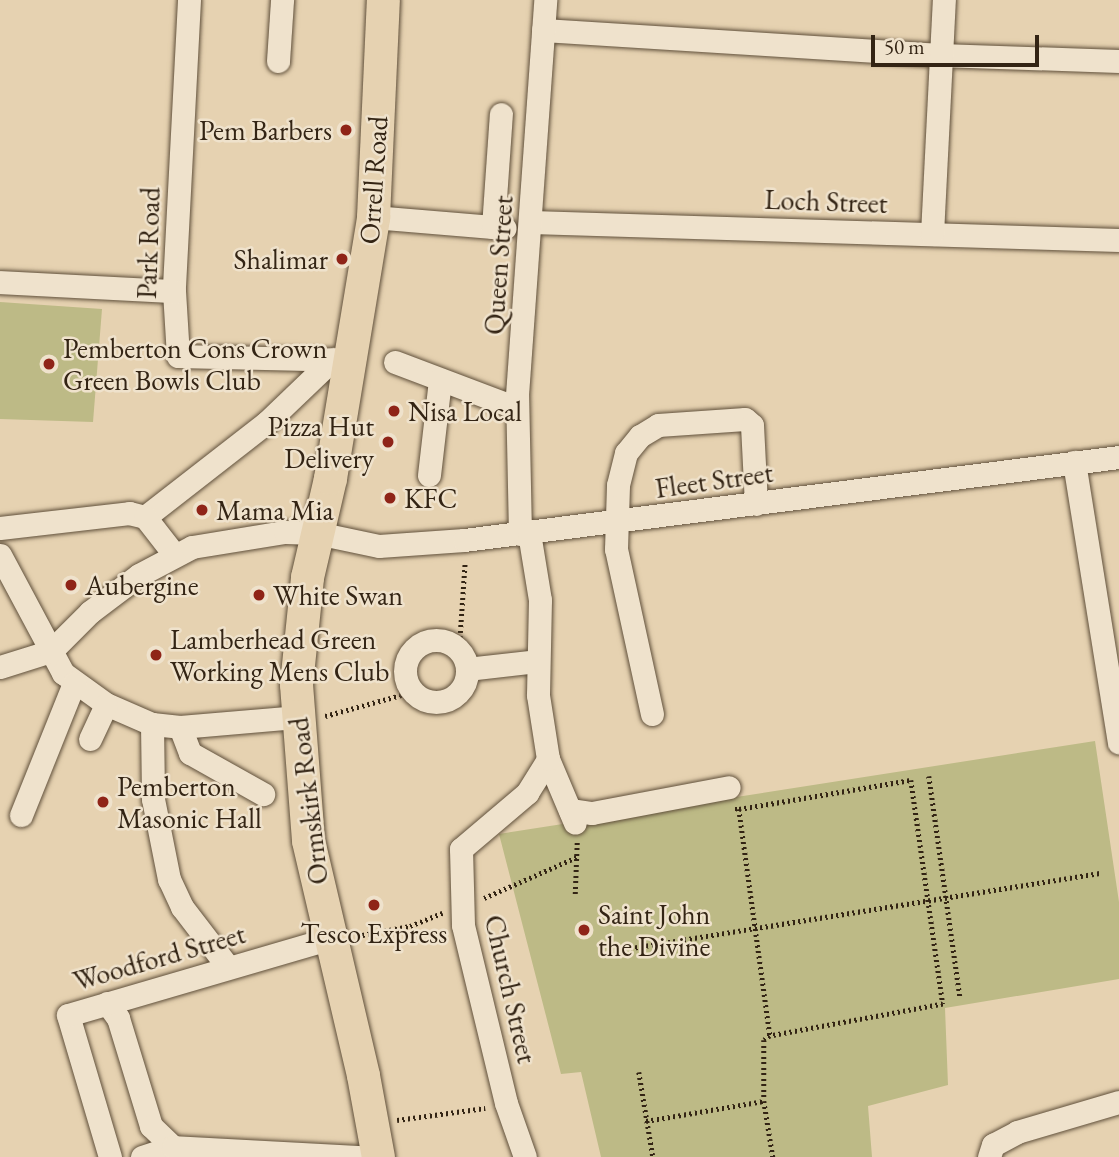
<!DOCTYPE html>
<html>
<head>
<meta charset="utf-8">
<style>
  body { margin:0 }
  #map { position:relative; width:1119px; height:1157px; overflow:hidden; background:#e6d2b1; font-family:"EB Garamond",serif }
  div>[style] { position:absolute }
  .green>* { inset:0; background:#bdba86 }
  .path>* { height:4.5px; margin-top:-2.25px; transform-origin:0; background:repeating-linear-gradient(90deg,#332414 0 2px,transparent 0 5.5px) }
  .roads { filter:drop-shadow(0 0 2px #60503b) drop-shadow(0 0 2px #60503b) }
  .minor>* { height:23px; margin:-11.5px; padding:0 11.5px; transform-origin:11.5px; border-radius:11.5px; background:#efe2cc }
  .minor>.ring { margin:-11.5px; padding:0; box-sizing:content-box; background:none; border:23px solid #efe2cc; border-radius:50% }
  .highway>* { height:33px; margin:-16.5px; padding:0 16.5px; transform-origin:16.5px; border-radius:16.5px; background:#e6d2b1 }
  .dots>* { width:19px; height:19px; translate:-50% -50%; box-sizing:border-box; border:4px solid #efe2cc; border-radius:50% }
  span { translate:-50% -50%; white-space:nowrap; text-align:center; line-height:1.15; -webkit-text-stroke:5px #efe2cc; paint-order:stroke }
  .poi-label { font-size:28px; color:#332414 }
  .right { translate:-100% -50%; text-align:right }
  .left { translate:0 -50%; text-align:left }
  .street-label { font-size:28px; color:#332414 }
  .scale { position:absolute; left:871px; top:35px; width:168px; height:32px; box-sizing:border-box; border:4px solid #332414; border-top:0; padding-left:9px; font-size:21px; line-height:24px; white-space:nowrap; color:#332414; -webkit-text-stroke:5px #efe2cc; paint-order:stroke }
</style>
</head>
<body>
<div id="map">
  <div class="green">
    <div style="clip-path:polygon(0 302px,102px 309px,93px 422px,0 419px)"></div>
    <div style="clip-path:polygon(1095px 741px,1119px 902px,1119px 979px,945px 1008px,948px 1085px,868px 1106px,872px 1157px,601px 1157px,581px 1072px,561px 1074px,499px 834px)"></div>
  </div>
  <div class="path">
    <div style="left:459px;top:649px;width:87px;rotate:-86.1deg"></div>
    <div style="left:325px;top:716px;width:90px;rotate:-15.4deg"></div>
    <div style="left:929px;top:776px;width:223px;rotate:82deg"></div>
    <div style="left:735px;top:809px;width:4px"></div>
    <div style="left:739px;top:809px;width:229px;rotate:82.2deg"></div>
    <div style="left:770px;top:1036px;width:7px;rotate:146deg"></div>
    <div style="left:764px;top:1040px;width:61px;rotate:90deg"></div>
    <div style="left:764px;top:1101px;width:57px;rotate:80.9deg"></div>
    <div style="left:739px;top:809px;width:174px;rotate:-9.6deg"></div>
    <div style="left:911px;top:780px;width:226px;rotate:81.9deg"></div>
    <div style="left:943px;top:1004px;width:176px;rotate:169.5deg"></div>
    <div style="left:575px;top:894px;width:52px;rotate:-87.8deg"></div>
    <div style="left:484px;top:898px;width:102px;rotate:-23.8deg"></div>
    <div style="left:357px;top:936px;width:54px;rotate:-10.7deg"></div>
    <div style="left:410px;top:926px;width:35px;rotate:-22deg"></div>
    <div style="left:619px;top:950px;width:487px;rotate:-9.1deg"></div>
    <div style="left:639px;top:1072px;width:86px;rotate:80.6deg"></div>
    <div style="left:397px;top:1120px;width:89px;rotate:-7.8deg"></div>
    <div style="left:646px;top:1121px;width:120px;rotate:-9.6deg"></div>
  </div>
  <div class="roads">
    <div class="minor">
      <div style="left:189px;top:0;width:291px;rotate:93deg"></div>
      <div style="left:174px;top:291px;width:65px;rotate:86.5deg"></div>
      <div style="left:178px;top:356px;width:173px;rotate:1.3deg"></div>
      <div style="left:543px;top:30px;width:398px;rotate:3.6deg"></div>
      <div style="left:940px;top:55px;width:179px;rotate:1.9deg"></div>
      <div style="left:278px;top:61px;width:61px;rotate:-86.2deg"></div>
      <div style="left:373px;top:217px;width:132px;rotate:4.8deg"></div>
      <div style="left:531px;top:222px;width:588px;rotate:1.75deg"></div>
      <div style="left:493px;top:227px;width:113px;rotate:-86deg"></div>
      <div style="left:932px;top:234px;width:234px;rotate:-87.1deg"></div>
      <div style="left:0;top:282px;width:174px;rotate:3deg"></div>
      <div style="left:395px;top:362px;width:130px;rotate:20.7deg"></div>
      <div style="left:1074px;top:462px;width:284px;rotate:80.9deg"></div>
      <div style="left:429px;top:475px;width:96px;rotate:-83.4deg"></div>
      <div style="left:145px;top:517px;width:155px;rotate:-37.9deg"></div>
      <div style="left:267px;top:422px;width:91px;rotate:-43.7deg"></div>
      <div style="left:0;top:528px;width:130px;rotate:-6.6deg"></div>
      <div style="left:129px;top:513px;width:16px;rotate:14deg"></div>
      <div style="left:145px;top:517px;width:46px;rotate:52.1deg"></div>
      <div style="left:520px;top:534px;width:139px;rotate:-91.2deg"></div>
      <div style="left:517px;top:395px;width:396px;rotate:-85.9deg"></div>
      <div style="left:0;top:555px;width:134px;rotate:61.9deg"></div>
      <div style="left:63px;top:673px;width:53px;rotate:35.8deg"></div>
      <div style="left:106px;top:704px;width:50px;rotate:23.5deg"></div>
      <div style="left:152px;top:724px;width:28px;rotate:6deg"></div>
      <div style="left:180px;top:727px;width:116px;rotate:-4.9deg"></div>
      <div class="ring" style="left:405px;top:640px;width:39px;height:39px"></div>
      <div style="left:0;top:667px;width:53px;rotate:-17.4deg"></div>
      <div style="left:51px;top:651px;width:55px;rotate:-45deg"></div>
      <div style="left:90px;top:612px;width:61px;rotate:-37.1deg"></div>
      <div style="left:139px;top:575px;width:60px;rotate:-27.8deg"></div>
      <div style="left:192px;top:547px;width:94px;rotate:-9.2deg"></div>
      <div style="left:285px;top:532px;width:32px;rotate:2deg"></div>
      <div style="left:317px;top:533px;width:63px;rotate:11.8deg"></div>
      <div style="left:379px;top:546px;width:85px;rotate:-4deg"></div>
      <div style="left:464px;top:540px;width:660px;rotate:-7.22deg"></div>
      <div style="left:467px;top:669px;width:70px;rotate:-6.5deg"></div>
      <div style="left:652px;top:714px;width:169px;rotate:-102.3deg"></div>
      <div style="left:616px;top:549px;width:64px;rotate:-88.2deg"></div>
      <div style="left:618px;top:485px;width:33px;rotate:-76deg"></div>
      <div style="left:626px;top:453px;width:22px;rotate:-51deg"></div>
      <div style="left:640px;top:436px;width:21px;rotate:-31deg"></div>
      <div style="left:658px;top:425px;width:87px;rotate:-3.9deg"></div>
      <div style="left:745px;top:419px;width:9px;rotate:41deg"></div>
      <div style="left:752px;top:425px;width:79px;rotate:87.1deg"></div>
      <div style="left:152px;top:724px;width:75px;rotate:89.2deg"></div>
      <div style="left:153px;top:799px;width:82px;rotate:78.7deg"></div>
      <div style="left:169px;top:879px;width:31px;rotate:65deg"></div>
      <div style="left:182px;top:907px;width:76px;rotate:52.5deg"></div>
      <div style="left:180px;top:727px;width:28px;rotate:69deg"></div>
      <div style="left:190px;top:753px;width:84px;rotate:29.3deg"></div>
      <div style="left:90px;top:739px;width:38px;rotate:-65deg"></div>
      <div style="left:548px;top:759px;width:69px;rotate:67.1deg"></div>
      <div style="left:570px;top:810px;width:22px;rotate:8deg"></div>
      <div style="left:592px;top:813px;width:139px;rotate:-10.7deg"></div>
      <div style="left:21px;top:815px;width:142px;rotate:-68.1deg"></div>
      <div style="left:107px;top:1003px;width:19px;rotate:54deg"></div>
      <div style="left:118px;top:1018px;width:113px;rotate:73deg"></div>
      <div style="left:151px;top:1126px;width:30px;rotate:44deg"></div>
      <div style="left:173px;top:1147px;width:10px;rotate:96deg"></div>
      <div style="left:110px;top:1157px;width:148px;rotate:-106.5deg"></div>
      <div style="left:68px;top:1015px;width:271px;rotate:-16.3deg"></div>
      <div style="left:142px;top:1157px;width:33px;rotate:-18deg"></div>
      <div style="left:173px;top:1147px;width:187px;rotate:3.1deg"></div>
      <div style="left:525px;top:1157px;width:57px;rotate:-109.4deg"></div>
      <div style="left:506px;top:1103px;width:183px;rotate:-103.6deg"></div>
      <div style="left:463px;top:925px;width:76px;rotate:-91.5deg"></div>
      <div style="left:461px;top:849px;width:87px;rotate:-40.3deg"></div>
      <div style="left:527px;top:793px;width:40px;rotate:-58deg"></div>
      <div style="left:548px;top:759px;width:65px;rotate:-98.9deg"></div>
      <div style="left:538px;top:695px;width:95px;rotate:-88.8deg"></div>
      <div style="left:540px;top:600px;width:68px;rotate:-99.3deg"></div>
      <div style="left:989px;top:1157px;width:13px;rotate:-72deg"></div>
      <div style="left:993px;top:1145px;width:27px;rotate:-28deg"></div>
      <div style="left:1017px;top:1132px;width:106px;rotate:-16.4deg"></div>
    </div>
    <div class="highway">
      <div style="left:378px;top:1157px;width:83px;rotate:-100.4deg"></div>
      <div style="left:363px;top:1075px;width:241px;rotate:-103.2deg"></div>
      <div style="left:308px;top:840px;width:156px;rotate:-94.4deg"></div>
      <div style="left:296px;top:684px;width:108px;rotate:-84.1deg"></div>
      <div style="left:307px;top:577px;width:102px;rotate:-76.9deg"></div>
      <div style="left:330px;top:478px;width:265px;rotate:-80.6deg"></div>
      <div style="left:373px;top:217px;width:217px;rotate:-87.4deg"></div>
    </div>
  </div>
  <div class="dots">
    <div style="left:346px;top:130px;background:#8f2418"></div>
    <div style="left:342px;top:259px;background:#8f2418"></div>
    <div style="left:49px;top:364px;background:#8f2418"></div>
    <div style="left:394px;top:411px;background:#8f2418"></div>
    <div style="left:388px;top:442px;background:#8f2418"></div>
    <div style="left:390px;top:498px;background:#8f2418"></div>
    <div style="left:202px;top:510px;background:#8f2418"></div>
    <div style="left:71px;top:585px;background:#8f2418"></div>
    <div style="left:259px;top:595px;background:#8f2418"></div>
    <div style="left:156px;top:655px;background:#8f2418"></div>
    <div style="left:103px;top:802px;background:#8f2418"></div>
    <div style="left:374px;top:905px;background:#8f2418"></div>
    <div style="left:584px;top:930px;background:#8f2418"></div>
  </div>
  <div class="poi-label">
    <span class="right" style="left:332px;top:130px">Pem Barbers</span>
    <span class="right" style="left:328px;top:259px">Shalimar</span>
    <span class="left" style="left:63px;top:364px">Pemberton Cons Crown<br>Green Bowls Club</span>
    <span class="left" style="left:408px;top:411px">Nisa Local</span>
    <span class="right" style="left:374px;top:442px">Pizza Hut<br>Delivery</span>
    <span class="left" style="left:404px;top:498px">KFC</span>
    <span class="left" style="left:216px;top:510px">Mama Mia</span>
    <span class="left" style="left:85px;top:585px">Aubergine</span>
    <span class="left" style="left:273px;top:595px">White Swan</span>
    <span class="left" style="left:170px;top:655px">Lamberhead Green<br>Working Mens Club</span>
    <span class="left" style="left:117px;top:802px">Pemberton<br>Masonic Hall</span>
    <span class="left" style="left:598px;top:930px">Saint John<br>the Divine</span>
    <span style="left:374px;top:933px">Tesco Express</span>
  </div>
  <div class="street-label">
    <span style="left:373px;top:180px;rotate:-86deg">Orrell Road</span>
    <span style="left:826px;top:201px;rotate:2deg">Loch Street</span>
    <span style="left:148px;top:243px;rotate:-88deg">Park Road</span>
    <span style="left:498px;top:265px;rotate:-86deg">Queen Street</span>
    <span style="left:714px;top:480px;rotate:-8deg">Fleet Street</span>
    <span style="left:308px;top:801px;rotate:-97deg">Ormskirk Road</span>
    <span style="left:159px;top:957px;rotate:-16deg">Woodford Street</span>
    <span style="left:511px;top:989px;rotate:77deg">Church Street</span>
  </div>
  <div class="scale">50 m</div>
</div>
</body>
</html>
